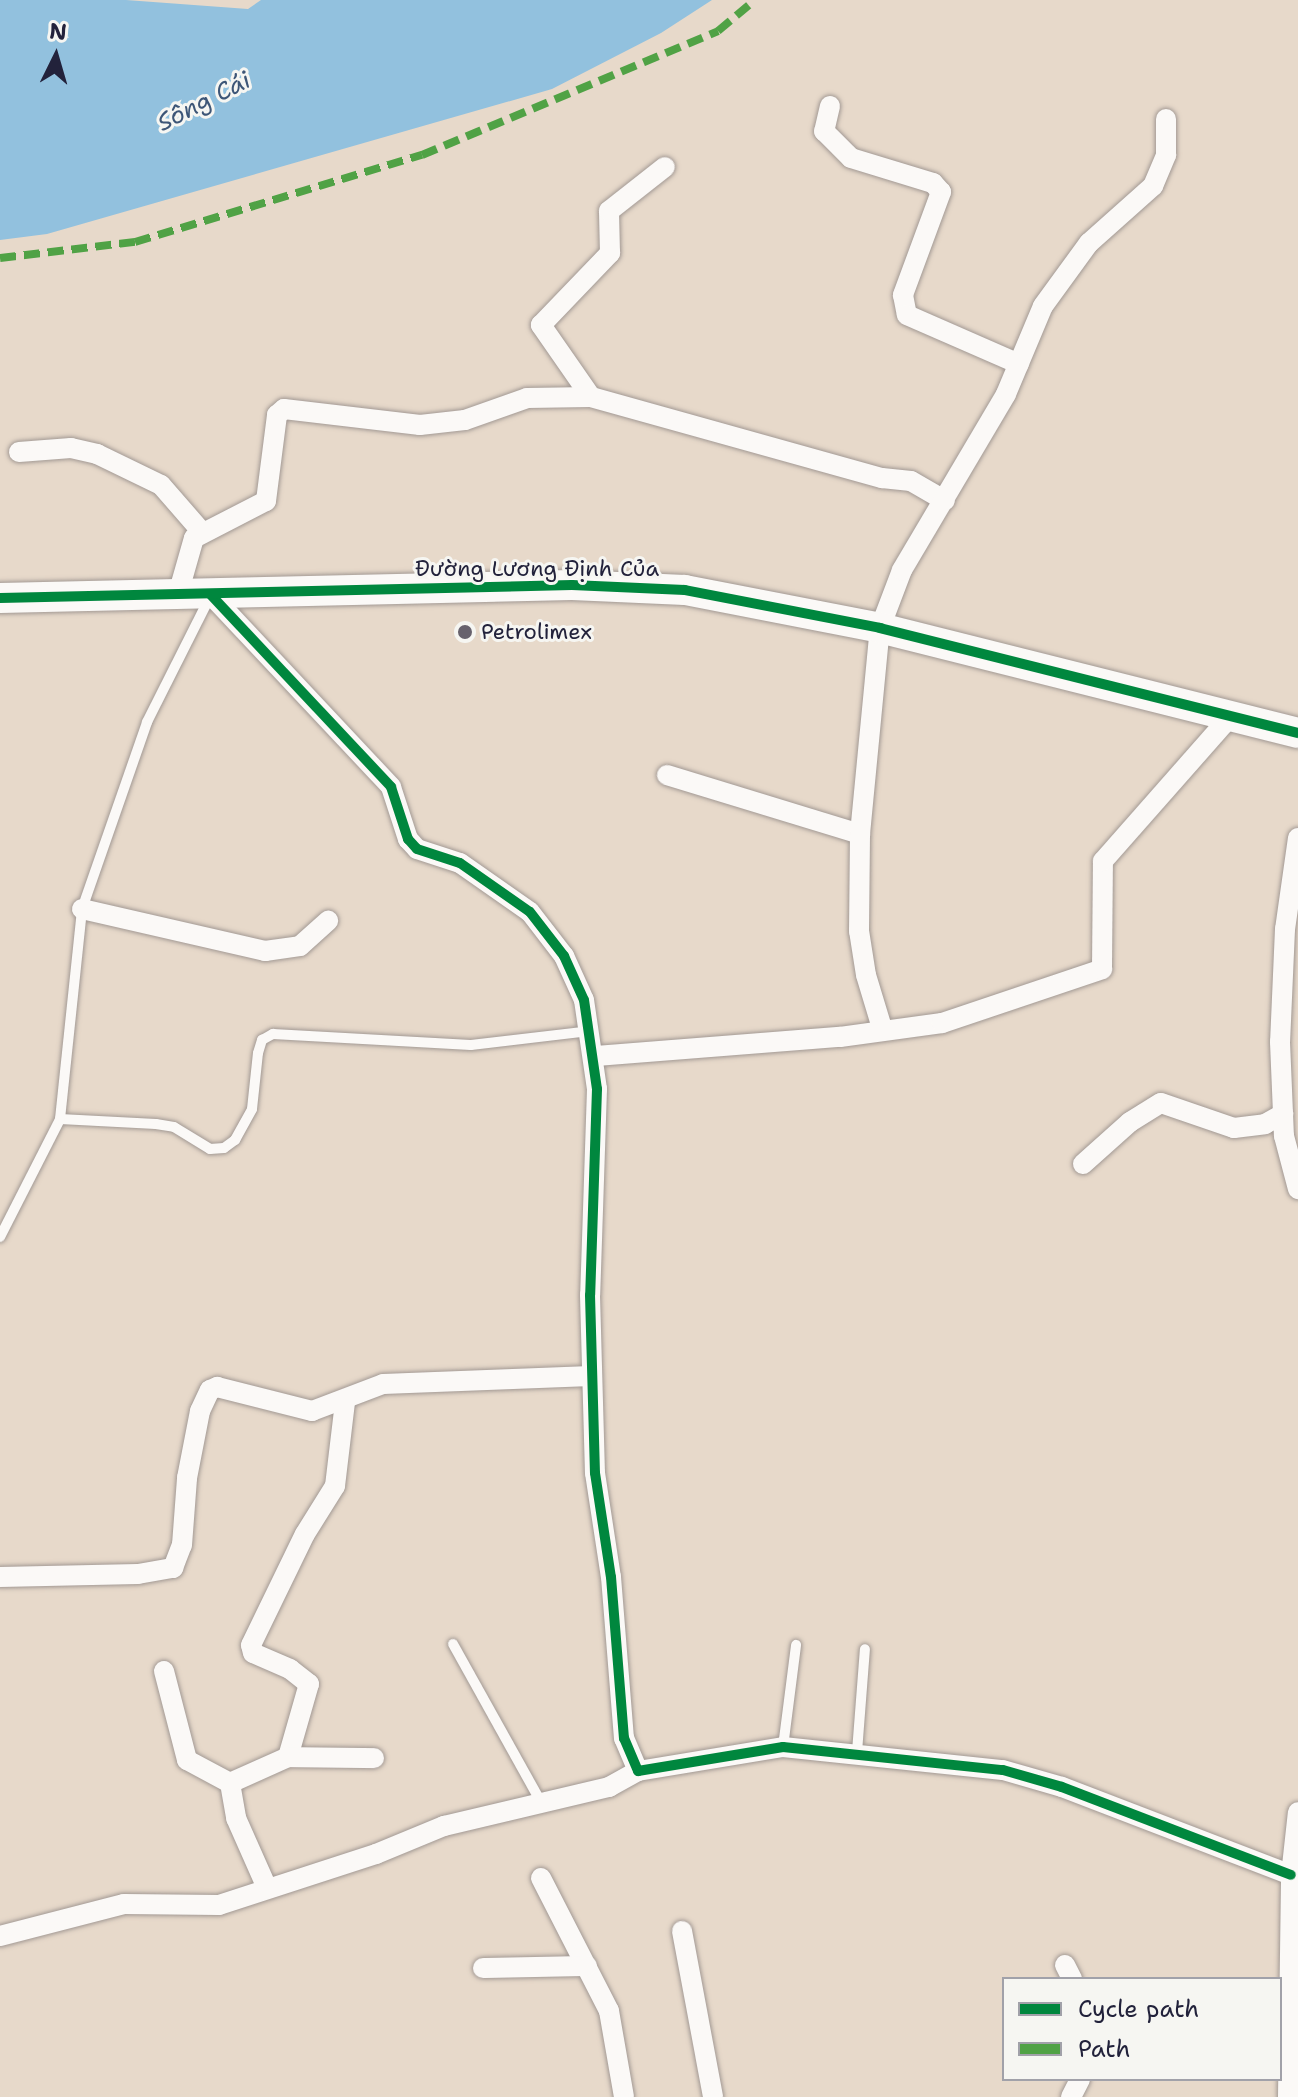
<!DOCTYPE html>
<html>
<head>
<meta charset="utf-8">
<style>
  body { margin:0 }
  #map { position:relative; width:1298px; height:2097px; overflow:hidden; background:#e7d9ca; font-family:"Shantell Sans",sans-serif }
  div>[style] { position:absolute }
  .water>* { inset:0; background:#92c1de }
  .roads { filter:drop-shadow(0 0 2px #a29994) drop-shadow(0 0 2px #a29994) }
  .lane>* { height:10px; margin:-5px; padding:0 5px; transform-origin:5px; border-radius:5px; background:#fbf9f7 }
  .street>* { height:20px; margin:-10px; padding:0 10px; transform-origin:10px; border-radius:10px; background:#fbf9f7 }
  .secondary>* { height:30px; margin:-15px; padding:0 15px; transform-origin:15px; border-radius:15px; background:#fbf9f7 }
  .quiet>* { height:8px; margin-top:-4px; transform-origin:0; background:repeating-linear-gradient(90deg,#50a245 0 16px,transparent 0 24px) }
  .cycleway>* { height:10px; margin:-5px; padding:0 5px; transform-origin:5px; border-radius:5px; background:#00873e }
  .dots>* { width:22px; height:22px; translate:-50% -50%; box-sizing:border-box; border:4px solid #f6f6f2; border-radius:50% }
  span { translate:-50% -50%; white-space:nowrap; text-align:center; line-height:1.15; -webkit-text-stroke:6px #f6f6f2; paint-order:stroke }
  .street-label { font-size:22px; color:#22223b }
  .poi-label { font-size:22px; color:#22223b }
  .left { translate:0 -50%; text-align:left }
  .water-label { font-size:24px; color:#3d5677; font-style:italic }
  .legend { position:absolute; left:1002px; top:1977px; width:280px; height:104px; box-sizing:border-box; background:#f6f6f2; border:2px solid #a1a1a9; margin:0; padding:10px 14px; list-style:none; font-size:24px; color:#22223b }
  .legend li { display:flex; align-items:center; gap:16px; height:40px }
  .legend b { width:40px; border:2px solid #a1a1a9 }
  .north { position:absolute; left:16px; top:16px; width:80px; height:80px; -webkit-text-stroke:6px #f6f6f2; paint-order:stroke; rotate:5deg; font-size:22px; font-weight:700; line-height:32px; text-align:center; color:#22223b }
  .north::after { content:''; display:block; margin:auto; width:28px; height:36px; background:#22223b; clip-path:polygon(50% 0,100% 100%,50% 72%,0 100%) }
</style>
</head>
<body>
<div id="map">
  <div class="water">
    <div style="clip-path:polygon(0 0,126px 0,248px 9px,261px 0,712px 0,661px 33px,552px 89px,47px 234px,0 240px)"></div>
  </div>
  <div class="roads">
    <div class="lane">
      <div style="left:60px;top:1119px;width:96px;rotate:3deg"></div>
      <div style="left:156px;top:1124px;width:18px;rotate:9deg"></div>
      <div style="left:174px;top:1127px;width:42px;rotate:31.4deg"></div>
      <div style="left:210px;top:1149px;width:14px;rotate:-4deg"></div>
      <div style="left:224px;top:1148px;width:14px;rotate:-36deg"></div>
      <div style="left:235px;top:1140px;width:35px;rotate:-61deg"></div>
      <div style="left:252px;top:1109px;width:56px;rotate:-83.9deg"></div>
      <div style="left:258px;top:1053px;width:14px;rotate:-73deg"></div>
      <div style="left:262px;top:1040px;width:13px;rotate:-29deg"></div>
      <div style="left:273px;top:1034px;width:198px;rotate:3.2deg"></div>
      <div style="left:471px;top:1045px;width:121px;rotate:-6.7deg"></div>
      <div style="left:0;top:1237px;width:132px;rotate:-63deg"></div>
      <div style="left:60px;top:1119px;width:211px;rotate:-84deg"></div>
      <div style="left:82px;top:909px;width:198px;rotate:-70.8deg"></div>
      <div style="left:147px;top:722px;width:140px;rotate:-63.3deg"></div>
      <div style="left:453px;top:1644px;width:181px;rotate:60.9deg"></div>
      <div style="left:783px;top:1747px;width:103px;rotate:-82.7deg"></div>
      <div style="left:857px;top:1752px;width:103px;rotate:-85.6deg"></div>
    </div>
    <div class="street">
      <div style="left:830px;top:106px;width:26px;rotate:103deg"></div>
      <div style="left:824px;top:131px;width:38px;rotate:45deg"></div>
      <div style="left:851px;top:158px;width:86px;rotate:17deg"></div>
      <div style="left:933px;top:183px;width:12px;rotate:48deg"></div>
      <div style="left:941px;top:192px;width:110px;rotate:110.3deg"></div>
      <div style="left:903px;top:295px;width:20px;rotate:79deg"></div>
      <div style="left:907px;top:315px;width:122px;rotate:23.6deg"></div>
      <div style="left:591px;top:397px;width:88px;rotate:-124.8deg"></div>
      <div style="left:541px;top:325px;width:100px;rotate:-46.2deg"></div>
      <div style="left:610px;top:253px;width:42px;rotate:-91.4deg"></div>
      <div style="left:609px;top:211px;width:71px;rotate:-38.2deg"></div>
      <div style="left:19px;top:452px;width:52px;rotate:-4.4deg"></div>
      <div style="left:71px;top:448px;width:27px;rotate:13deg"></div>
      <div style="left:97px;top:454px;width:71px;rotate:25.8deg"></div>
      <div style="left:161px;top:485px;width:61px;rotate:49deg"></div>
      <div style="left:178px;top:594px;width:58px;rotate:-74.1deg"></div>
      <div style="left:194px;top:538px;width:81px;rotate:-27.2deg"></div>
      <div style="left:266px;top:501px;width:87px;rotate:-82.7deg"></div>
      <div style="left:277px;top:415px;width:9px;rotate:-41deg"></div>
      <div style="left:284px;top:409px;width:137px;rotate:6.7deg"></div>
      <div style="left:420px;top:425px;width:45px;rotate:-6.3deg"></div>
      <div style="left:465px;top:420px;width:66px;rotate:-19.5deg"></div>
      <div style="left:527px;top:398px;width:64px;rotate:-0.9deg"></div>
      <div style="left:591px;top:397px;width:302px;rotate:15.6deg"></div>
      <div style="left:882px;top:478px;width:29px;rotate:6deg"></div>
      <div style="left:911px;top:481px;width:39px;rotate:30deg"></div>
      <div style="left:211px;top:595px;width:263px;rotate:46.8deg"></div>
      <div style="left:391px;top:787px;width:55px;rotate:71.9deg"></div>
      <div style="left:408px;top:839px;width:13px;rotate:48deg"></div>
      <div style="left:417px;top:849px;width:45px;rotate:18deg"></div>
      <div style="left:460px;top:863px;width:85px;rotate:35deg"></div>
      <div style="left:530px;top:912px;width:56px;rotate:52.3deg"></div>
      <div style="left:564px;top:956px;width:48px;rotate:65.6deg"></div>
      <div style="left:584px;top:1000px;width:90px;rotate:81.7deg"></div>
      <div style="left:597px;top:1089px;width:206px;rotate:91.9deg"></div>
      <div style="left:590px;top:1295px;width:178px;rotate:88.4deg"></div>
      <div style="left:595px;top:1473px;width:105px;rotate:81.3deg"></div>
      <div style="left:611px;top:1577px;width:162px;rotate:85.4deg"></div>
      <div style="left:624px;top:1738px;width:36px;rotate:67deg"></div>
      <div style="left:638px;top:1771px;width:147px;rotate:-9.4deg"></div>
      <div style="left:783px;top:1747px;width:221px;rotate:6deg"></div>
      <div style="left:1003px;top:1770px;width:61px;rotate:16.1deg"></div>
      <div style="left:1062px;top:1787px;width:245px;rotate:21deg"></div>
      <div style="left:667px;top:775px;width:202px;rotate:17deg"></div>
      <div style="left:1298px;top:838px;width:92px;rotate:98.1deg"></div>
      <div style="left:1285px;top:929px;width:113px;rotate:92.5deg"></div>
      <div style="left:1280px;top:1042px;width:94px;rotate:87.6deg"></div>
      <div style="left:1284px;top:1136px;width:55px;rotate:75.2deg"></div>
      <div style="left:82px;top:909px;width:188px;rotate:12.9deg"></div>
      <div style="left:265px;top:951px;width:35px;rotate:-8deg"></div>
      <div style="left:300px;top:946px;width:38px;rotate:-42deg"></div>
      <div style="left:882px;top:1028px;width:55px;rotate:-106.8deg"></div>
      <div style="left:866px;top:975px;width:45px;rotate:-99deg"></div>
      <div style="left:859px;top:931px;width:97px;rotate:-89.4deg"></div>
      <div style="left:860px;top:834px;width:207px;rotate:-84.5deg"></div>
      <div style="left:880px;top:628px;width:62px;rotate:-69.2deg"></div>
      <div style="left:902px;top:570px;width:204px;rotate:-59.4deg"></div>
      <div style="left:1006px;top:394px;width:95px;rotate:-67.2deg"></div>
      <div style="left:1043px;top:306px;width:78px;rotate:-53.9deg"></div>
      <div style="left:1089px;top:243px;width:86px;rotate:-41.7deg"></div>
      <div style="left:1153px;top:186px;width:34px;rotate:-67deg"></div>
      <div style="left:1166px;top:155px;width:36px;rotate:-90deg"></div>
      <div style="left:596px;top:1056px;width:245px;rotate:-4.5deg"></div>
      <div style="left:840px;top:1037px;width:103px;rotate:-7.8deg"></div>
      <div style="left:942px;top:1023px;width:169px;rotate:-18.6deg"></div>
      <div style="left:1102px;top:969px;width:108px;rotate:-89.5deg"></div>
      <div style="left:1103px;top:861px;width:193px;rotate:-48.6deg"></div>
      <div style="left:1083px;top:1164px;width:63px;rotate:-41.8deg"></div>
      <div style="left:1130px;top:1122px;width:36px;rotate:-32deg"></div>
      <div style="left:1161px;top:1103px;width:77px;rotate:18.9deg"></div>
      <div style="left:1234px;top:1128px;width:31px;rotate:-7deg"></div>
      <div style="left:1265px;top:1124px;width:21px;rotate:-29deg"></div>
      <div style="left:0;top:1577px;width:138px;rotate:-1.2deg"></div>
      <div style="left:138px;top:1574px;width:36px;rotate:-10deg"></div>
      <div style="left:173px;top:1568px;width:25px;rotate:-69deg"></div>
      <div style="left:182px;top:1545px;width:67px;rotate:-85.7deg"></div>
      <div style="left:187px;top:1478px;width:68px;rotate:-79deg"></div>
      <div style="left:200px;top:1411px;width:23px;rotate:-65deg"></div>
      <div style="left:210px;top:1390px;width:8px;rotate:-23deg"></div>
      <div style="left:217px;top:1387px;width:98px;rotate:14.2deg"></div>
      <div style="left:312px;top:1411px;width:76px;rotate:-20.8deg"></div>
      <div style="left:383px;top:1384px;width:208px;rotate:-2.2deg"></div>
      <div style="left:164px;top:1671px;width:92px;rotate:75.5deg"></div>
      <div style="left:187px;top:1760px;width:49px;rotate:28.1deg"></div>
      <div style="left:230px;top:1783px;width:36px;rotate:80deg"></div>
      <div style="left:236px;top:1818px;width:77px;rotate:66.1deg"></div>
      <div style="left:288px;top:1757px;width:76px;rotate:-74deg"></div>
      <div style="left:309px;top:1684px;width:24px;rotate:-142deg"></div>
      <div style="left:290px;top:1669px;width:40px;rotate:-156.6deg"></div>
      <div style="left:253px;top:1653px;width:8px;rotate:-104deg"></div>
      <div style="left:251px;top:1645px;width:123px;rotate:-64.1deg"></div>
      <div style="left:305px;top:1534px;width:57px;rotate:-58deg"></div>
      <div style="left:335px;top:1486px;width:85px;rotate:-83.2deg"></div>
      <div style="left:230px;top:1783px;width:64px;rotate:-24.1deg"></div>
      <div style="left:288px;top:1757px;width:86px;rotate:0.7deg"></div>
      <div style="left:541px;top:1878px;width:149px;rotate:62.9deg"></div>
      <div style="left:609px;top:2011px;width:87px;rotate:80.1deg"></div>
      <div style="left:682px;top:1931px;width:169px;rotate:79.4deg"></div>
      <div style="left:0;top:1936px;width:128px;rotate:-14.5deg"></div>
      <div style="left:124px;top:1904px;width:95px;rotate:0.6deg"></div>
      <div style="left:219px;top:1905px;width:165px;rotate:-18deg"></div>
      <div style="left:376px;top:1854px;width:74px;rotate:-22.4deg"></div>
      <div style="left:444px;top:1826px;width:170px;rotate:-13.3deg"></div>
      <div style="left:609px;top:1787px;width:33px;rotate:-29deg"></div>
      <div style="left:1065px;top:1965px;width:16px;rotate:63deg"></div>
      <div style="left:483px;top:1968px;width:104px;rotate:-1.1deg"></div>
      <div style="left:1071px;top:2097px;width:20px;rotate:-63deg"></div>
      <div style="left:1288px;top:2097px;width:222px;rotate:-89.2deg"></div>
      <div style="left:1291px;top:1875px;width:63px;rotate:-83.7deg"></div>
    </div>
    <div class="secondary">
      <div style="left:0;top:598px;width:572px;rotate:-1.3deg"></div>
      <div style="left:572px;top:585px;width:113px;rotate:2.5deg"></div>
      <div style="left:685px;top:590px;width:199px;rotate:11deg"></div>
      <div style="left:880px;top:628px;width:431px;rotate:14.1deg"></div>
    </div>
  </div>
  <div class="quiet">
    <div style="left:0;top:258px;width:136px;rotate:-6.8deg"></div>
    <div style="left:135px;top:242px;width:300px;rotate:-16.9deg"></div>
    <div style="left:422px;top:155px;width:321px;rotate:-22.7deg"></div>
    <div style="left:718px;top:31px;width:48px;rotate:-40deg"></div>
  </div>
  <div class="cycleway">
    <div style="left:211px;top:595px;width:263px;rotate:46.8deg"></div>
    <div style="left:391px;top:787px;width:55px;rotate:71.9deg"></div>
    <div style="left:408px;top:839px;width:13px;rotate:48deg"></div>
    <div style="left:417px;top:849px;width:45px;rotate:18deg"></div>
    <div style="left:460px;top:863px;width:85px;rotate:35deg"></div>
    <div style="left:530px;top:912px;width:56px;rotate:52.3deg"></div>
    <div style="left:564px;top:956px;width:48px;rotate:65.6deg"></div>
    <div style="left:584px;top:1000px;width:90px;rotate:81.7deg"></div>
    <div style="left:597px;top:1089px;width:206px;rotate:91.9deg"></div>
    <div style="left:590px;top:1295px;width:178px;rotate:88.4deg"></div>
    <div style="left:595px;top:1473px;width:105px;rotate:81.3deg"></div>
    <div style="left:611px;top:1577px;width:162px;rotate:85.4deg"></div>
    <div style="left:624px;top:1738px;width:36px;rotate:67deg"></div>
    <div style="left:638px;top:1771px;width:147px;rotate:-9.4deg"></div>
    <div style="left:783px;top:1747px;width:221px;rotate:6deg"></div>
    <div style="left:1003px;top:1770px;width:61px;rotate:16.1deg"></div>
    <div style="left:1062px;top:1787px;width:245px;rotate:21deg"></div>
    <div style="left:0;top:598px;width:572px;rotate:-1.3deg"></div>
    <div style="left:572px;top:585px;width:113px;rotate:2.5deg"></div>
    <div style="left:685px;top:590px;width:199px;rotate:11deg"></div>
    <div style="left:880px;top:628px;width:431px;rotate:14.1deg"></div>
  </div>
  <div class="dots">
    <div style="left:465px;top:632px;background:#67626d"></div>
  </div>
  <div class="street-label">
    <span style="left:537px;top:569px">Đường Lương Định Của</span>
  </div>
  <div class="poi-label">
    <span class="left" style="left:481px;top:632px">Petrolimex</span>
  </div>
  <div class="water-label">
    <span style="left:204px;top:102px;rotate:-27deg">Sông Cái</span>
  </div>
  <ul class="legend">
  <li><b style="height:10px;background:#00873e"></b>Cycle path</li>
  <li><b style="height:10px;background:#50a245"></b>Path</li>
  </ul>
  <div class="north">N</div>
</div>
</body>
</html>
